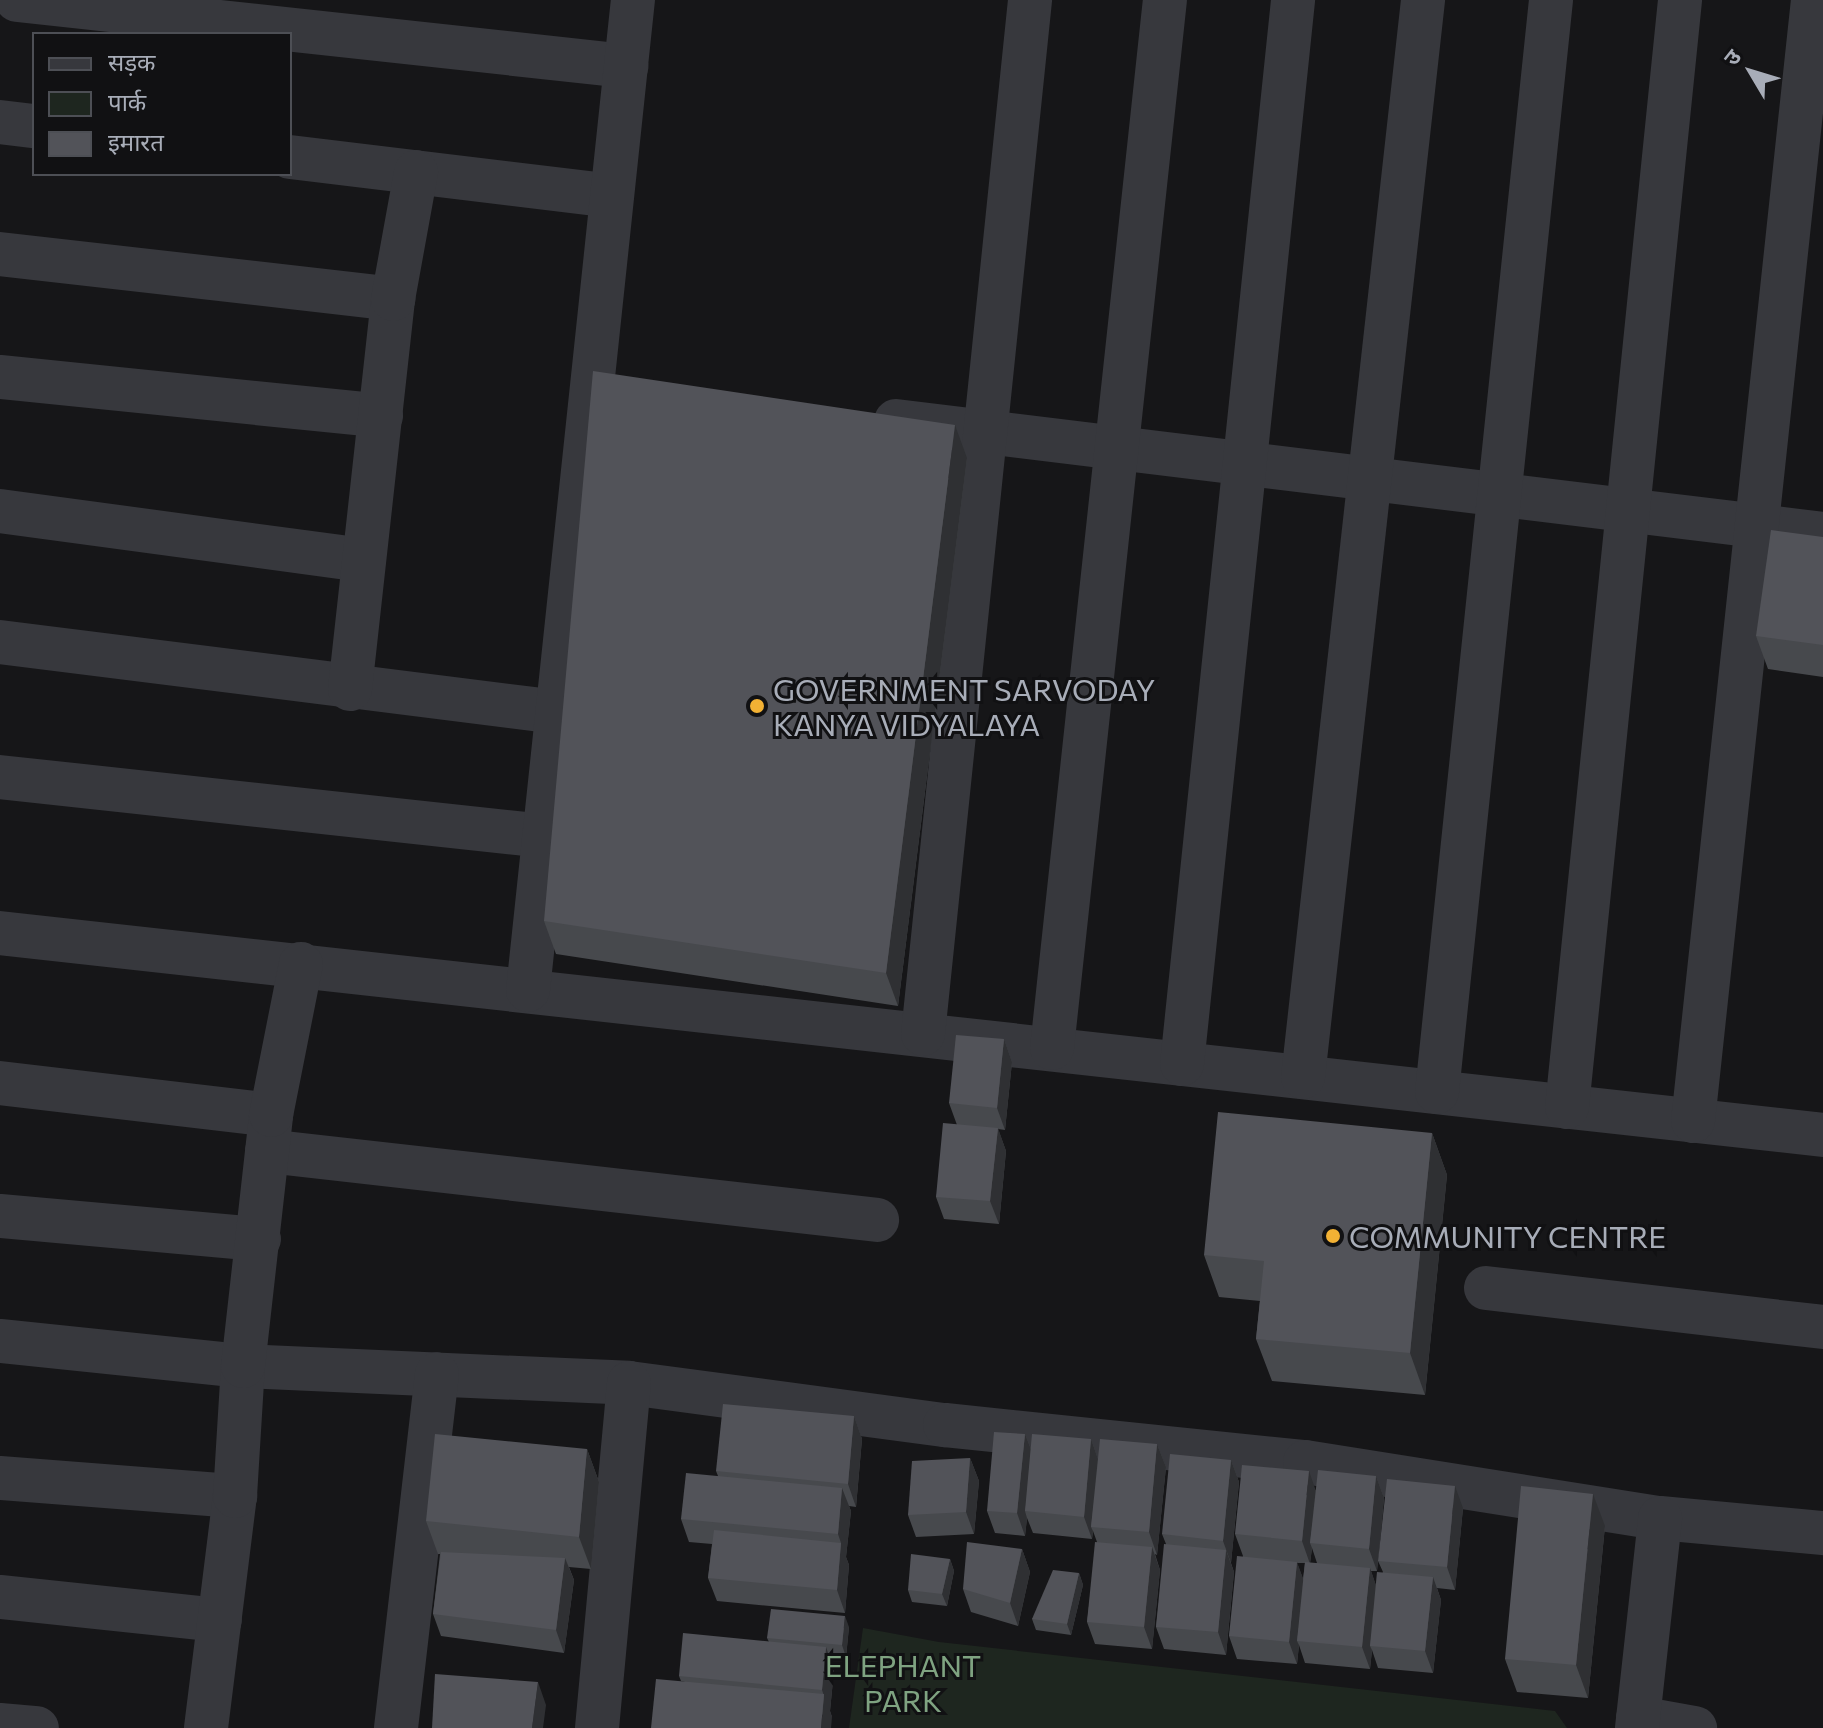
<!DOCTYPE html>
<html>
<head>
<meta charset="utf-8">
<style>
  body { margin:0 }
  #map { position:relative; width:1823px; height:1728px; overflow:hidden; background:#161618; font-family:Commissioner,"Noto Sans Devanagari",sans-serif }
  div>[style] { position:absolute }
  .green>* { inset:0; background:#1e261f }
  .minor>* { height:44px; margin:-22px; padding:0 22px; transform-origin:22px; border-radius:22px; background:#37383d }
  .wall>* { inset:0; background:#47494d }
  .shaded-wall>* { inset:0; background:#2f3033 }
  .building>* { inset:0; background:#525359 }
  .dots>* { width:22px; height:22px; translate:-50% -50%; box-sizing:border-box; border:4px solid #111113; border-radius:50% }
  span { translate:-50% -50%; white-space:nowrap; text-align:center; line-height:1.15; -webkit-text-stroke:6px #111113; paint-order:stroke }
  .poi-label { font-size:30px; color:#a8adb8 }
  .left { translate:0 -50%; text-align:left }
  .park-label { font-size:30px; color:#7fa381 }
  .legend { position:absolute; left:32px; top:32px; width:260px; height:144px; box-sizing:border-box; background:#111113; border:2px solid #4d4f55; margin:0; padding:10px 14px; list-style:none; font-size:24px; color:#a8adb8 }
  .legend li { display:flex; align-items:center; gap:16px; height:40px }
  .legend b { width:40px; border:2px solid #4d4f55 }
  .north { position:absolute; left:1711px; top:32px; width:80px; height:80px; -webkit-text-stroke:6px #111113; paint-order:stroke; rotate:308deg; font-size:22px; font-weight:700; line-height:32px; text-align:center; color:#a8adb8 }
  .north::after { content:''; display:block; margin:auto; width:28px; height:36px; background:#a8adb8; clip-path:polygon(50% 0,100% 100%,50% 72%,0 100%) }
</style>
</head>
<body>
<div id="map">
  <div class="green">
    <div style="clip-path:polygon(863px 1628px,939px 1642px,1555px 1711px,1567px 1728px,849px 1728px)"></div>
  </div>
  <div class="minor">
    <div style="left:17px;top:0;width:613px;rotate:6.19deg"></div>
    <div style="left:0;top:122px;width:34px;rotate:7deg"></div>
    <div style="left:290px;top:157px;width:324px;rotate:6.9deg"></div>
    <div style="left:0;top:254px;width:396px;rotate:6.5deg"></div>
    <div style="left:0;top:377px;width:383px;rotate:5.8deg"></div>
    <div style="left:896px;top:421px;width:934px;rotate:6.95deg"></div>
    <div style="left:0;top:511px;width:367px;rotate:7.7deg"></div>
    <div style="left:0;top:642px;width:561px;rotate:7.16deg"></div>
    <div style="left:350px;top:689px;width:392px;rotate:-83.7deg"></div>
    <div style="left:393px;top:299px;width:129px;rotate:-79.7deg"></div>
    <div style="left:0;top:777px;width:547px;rotate:6.19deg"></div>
    <div style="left:0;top:933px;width:1834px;rotate:6.32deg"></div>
    <div style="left:528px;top:990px;width:996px;rotate:-83.95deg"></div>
    <div style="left:923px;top:1034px;width:1040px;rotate:-84.09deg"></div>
    <div style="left:1052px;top:1048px;width:1054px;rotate:-83.85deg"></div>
    <div style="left:1182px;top:1064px;width:1070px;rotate:-84.04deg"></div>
    <div style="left:1303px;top:1077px;width:1084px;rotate:-83.64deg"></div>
    <div style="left:0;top:1083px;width:273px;rotate:6.7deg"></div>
    <div style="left:1437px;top:1092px;width:1098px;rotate:-84.04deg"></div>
    <div style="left:1567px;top:1107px;width:1113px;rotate:-84.17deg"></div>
    <div style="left:1693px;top:1121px;width:1127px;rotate:-83.89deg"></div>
    <div style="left:267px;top:1151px;width:614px;rotate:6.45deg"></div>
    <div style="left:0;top:1216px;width:260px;rotate:5.1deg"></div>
    <div style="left:1486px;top:1288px;width:339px;rotate:6.6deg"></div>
    <div style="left:0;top:1341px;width:244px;rotate:5.9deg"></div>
    <div style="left:243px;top:1366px;width:386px;rotate:2.5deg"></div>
    <div style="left:629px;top:1383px;width:319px;rotate:7.6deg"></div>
    <div style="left:945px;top:1425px;width:362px;rotate:5.9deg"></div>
    <div style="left:1305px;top:1462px;width:359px;rotate:9deg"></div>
    <div style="left:1660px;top:1518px;width:164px;rotate:5.3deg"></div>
    <div style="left:0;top:1478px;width:236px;rotate:4.4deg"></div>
    <div style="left:0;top:1597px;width:221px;rotate:6deg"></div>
    <div style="left:1638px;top:1718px;width:58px;rotate:10deg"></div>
    <div style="left:0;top:1725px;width:37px;rotate:5deg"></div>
    <div style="left:206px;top:1728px;width:234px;rotate:-82.9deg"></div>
    <div style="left:235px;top:1496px;width:130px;rotate:-86.5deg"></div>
    <div style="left:243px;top:1366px;width:253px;rotate:-83.6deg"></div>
    <div style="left:271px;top:1115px;width:154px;rotate:-78.8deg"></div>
    <div style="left:396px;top:1728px;width:356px;rotate:-83.4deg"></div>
    <div style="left:597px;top:1728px;width:346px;rotate:-84.7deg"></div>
    <div style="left:1637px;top:1728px;width:211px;rotate:-83.7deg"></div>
  </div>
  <div class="wall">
    <div style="clip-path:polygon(967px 458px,898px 1006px,556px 954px,544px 921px)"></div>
    <div style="clip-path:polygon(1823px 537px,1823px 677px,1768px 669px,1756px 636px)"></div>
    <div style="clip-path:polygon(1004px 1039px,1012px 1062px,1005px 1130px,998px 1129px,1006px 1151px,999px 1224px,944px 1219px,936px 1197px,957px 1125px,949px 1103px)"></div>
    <div style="clip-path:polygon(1432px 1133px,1447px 1175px,1425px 1395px,1272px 1381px,1256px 1339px,1260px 1301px,1219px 1297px,1204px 1255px)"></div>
    <div style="clip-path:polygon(854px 1416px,862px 1439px,856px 1507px,849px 1506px,851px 1511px,846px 1557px,849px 1565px,845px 1613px,717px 1601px,708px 1578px,712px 1544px,689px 1542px,681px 1519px,718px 1476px,716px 1471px)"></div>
    <div style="clip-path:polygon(1025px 1434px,1031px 1449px,1091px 1439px,1098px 1459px,1157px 1444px,1166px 1467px,1157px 1555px,1155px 1554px,1160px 1570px,1152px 1649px,1095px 1644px,1087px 1622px,1097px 1542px,1093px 1531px,1092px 1539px,1033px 1533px,1027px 1518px,1025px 1536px,995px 1533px,987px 1511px)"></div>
    <div style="clip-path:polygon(587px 1449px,599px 1482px,591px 1569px,569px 1567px,574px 1580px,564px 1653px,441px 1636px,433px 1614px,440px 1554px,438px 1554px,426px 1521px)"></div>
    <div style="clip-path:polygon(970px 1458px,979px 1481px,974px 1534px,916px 1537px,908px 1515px)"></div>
    <div style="clip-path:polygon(1231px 1460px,1239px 1482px,1231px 1563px,1234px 1572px,1226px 1655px,1164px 1649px,1156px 1627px,1166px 1544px,1162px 1534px)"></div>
    <div style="clip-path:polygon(evenodd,1376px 1476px,1384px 1498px,1377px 1571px,1371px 1571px,1376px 1586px,1383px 1572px,1378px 1561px,1463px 1508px,1455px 1590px,1437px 1588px,1441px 1600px,1433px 1673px,1378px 1668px,1372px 1650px,1370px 1669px,1305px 1663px,1299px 1645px,1297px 1664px,1237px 1659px,1229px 1636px,1243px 1556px,1235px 1534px,1316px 1490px,1376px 1476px,1312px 1548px,1317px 1563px,1310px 1563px,1312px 1548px,1376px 1476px,1297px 1563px,1305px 1563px,1303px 1579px,1297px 1563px)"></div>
    <div style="clip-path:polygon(1605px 1526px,1588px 1698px,1517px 1692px,1505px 1659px)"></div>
    <div style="clip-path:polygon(1022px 1549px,1030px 1572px,1018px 1626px,971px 1612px,963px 1589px)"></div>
    <div style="clip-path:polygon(950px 1559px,954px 1571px,947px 1606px,912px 1602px,908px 1590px)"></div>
    <div style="clip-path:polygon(1079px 1573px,1083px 1585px,1071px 1635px,1036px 1630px,1032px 1619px)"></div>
    <div style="clip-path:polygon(849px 1627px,846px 1657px,828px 1655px,834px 1670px,830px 1711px,832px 1717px,681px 1681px,679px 1676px,769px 1642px,767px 1638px)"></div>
  </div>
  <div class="shaded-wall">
    <div style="clip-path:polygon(955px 425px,967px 458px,898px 1006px,886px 973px)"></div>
    <div style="clip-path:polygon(1004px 1039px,1012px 1062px,1005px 1130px,997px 1108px)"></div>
    <div style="clip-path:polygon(998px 1128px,1006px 1151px,999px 1224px,990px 1201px)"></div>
    <div style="clip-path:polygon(1432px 1133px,1447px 1175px,1425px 1395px,1410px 1353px)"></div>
    <div style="clip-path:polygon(854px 1416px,862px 1439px,856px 1507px,848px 1484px)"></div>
    <div style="clip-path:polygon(1025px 1434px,1034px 1457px,1025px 1511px,1027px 1518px,1025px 1536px,1017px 1513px)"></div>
    <div style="clip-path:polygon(1091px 1439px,1099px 1462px,1091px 1527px,1093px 1531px,1092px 1539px,1084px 1517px)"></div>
    <div style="clip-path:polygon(1157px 1444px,1166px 1467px,1157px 1555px,1149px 1532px)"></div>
    <div style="clip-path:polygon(587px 1449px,599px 1482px,591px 1569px,579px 1537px)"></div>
    <div style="clip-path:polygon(970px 1458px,979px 1481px,974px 1534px,966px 1512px)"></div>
    <div style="clip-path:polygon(1231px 1460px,1239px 1482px,1231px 1563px,1223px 1541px)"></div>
    <div style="clip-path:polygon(1309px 1471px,1317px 1494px,1310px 1543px,1312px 1548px,1310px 1564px,1302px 1541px)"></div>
    <div style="clip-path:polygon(1376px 1476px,1384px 1498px,1377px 1571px,1369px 1549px)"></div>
    <div style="clip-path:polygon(1455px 1486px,1463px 1508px,1455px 1590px,1447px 1567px)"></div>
    <div style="clip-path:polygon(842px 1488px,851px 1511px,846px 1557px,849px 1565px,845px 1613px,837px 1590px,841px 1543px,838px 1534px)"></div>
    <div style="clip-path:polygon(1593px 1494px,1605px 1526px,1588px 1698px,1576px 1665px)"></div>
    <div style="clip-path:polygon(1152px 1547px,1160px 1570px,1152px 1649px,1144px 1627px)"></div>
    <div style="clip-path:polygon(1022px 1549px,1030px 1572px,1018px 1626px,1010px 1603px)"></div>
    <div style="clip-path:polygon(1226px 1550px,1234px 1572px,1226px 1655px,1218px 1632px)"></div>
    <div style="clip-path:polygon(565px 1558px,574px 1580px,564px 1653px,556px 1630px)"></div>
    <div style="clip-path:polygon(950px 1559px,954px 1571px,947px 1606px,942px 1594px)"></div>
    <div style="clip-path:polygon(1297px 1562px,1305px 1584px,1297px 1641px,1299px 1645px,1297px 1664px,1289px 1642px)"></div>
    <div style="clip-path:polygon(1370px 1568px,1378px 1591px,1370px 1646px,1372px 1650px,1370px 1669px,1362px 1647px)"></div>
    <div style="clip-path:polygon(1079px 1573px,1083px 1585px,1071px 1635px,1067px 1624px)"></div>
    <div style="clip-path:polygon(1433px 1577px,1441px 1600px,1433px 1673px,1425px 1651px)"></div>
    <div style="clip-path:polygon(845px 1616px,849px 1627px,846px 1657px,842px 1645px)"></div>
    <div style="clip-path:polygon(826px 1647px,834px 1670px,830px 1711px,832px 1717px,831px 1728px,821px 1728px,824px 1696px,822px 1690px)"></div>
    <div style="clip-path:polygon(538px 1682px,546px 1705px,543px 1728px,532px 1728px)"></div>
  </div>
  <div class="building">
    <div style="clip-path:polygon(593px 371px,955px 425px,886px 973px,544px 921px)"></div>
    <div style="clip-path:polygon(1771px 530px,1823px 537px,1823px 645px,1756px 636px)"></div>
    <div style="clip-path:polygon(956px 1035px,1004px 1039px,997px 1108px,949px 1103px)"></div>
    <div style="clip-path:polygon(1218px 1112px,1432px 1133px,1410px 1353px,1256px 1339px,1264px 1261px,1204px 1255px)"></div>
    <div style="clip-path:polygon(943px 1123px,998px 1128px,990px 1201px,936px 1197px)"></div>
    <div style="clip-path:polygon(723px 1404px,854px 1416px,848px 1484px,716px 1471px)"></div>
    <div style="clip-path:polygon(994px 1432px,1025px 1434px,1017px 1513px,987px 1511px)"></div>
    <div style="clip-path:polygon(435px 1434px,587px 1449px,579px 1537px,426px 1521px)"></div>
    <div style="clip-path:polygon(1032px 1434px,1091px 1439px,1084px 1517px,1025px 1511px)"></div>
    <div style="clip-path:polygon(1100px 1439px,1157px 1444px,1149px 1532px,1091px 1527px)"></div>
    <div style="clip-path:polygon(1170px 1454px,1231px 1460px,1223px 1541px,1162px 1534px)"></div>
    <div style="clip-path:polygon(970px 1458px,966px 1512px,908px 1515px,912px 1461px)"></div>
    <div style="clip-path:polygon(1242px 1465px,1309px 1471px,1302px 1541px,1235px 1534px)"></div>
    <div style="clip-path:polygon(1318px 1470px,1376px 1476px,1369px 1549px,1310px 1543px)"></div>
    <div style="clip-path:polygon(686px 1473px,842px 1488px,838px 1534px,681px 1519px)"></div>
    <div style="clip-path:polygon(1387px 1479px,1455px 1486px,1447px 1567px,1378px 1561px)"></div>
    <div style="clip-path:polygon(1521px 1486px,1593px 1494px,1576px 1665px,1505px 1659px)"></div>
    <div style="clip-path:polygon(714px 1530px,841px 1543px,837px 1590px,708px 1578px)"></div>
    <div style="clip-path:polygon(967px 1542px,1022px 1549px,1010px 1603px,963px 1589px)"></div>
    <div style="clip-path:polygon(1095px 1542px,1152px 1547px,1144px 1627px,1087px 1622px)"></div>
    <div style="clip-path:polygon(1164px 1544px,1226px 1550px,1218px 1632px,1156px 1627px)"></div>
    <div style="clip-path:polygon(441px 1552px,565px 1558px,556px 1630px,433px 1614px)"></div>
    <div style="clip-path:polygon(911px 1554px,950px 1559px,942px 1594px,908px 1590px)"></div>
    <div style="clip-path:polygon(1237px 1556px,1297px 1562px,1289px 1642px,1229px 1636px)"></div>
    <div style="clip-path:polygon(1305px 1562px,1370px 1568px,1362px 1647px,1297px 1641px)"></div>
    <div style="clip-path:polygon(1053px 1570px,1079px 1573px,1067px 1624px,1032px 1619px)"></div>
    <div style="clip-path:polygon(1377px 1572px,1433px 1577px,1425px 1651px,1370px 1646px)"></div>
    <div style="clip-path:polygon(771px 1609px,845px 1616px,842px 1645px,767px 1638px)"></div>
    <div style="clip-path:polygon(683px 1633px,826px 1647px,822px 1690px,679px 1676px)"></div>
    <div style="clip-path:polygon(435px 1674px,538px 1682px,532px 1728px,432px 1728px)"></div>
    <div style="clip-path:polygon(656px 1679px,824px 1694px,821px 1728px,651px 1728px)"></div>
  </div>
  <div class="dots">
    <div style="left:757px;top:706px;background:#f2b134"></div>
    <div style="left:1333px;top:1236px;background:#f2b134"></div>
  </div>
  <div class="poi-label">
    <span class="left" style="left:773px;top:706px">GOVERNMENT SARVODAY<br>KANYA VIDYALAYA</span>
    <span class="left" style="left:1349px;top:1236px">COMMUNITY CENTRE</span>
  </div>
  <div class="park-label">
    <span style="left:903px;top:1682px">ELEPHANT<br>PARK</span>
  </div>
  <ul class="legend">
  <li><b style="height:10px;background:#37383d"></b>सड़क</li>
  <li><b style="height:22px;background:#1e261f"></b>पार्क</li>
  <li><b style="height:22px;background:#525359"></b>इमारत</li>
  </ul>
  <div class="north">उ</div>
</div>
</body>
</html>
